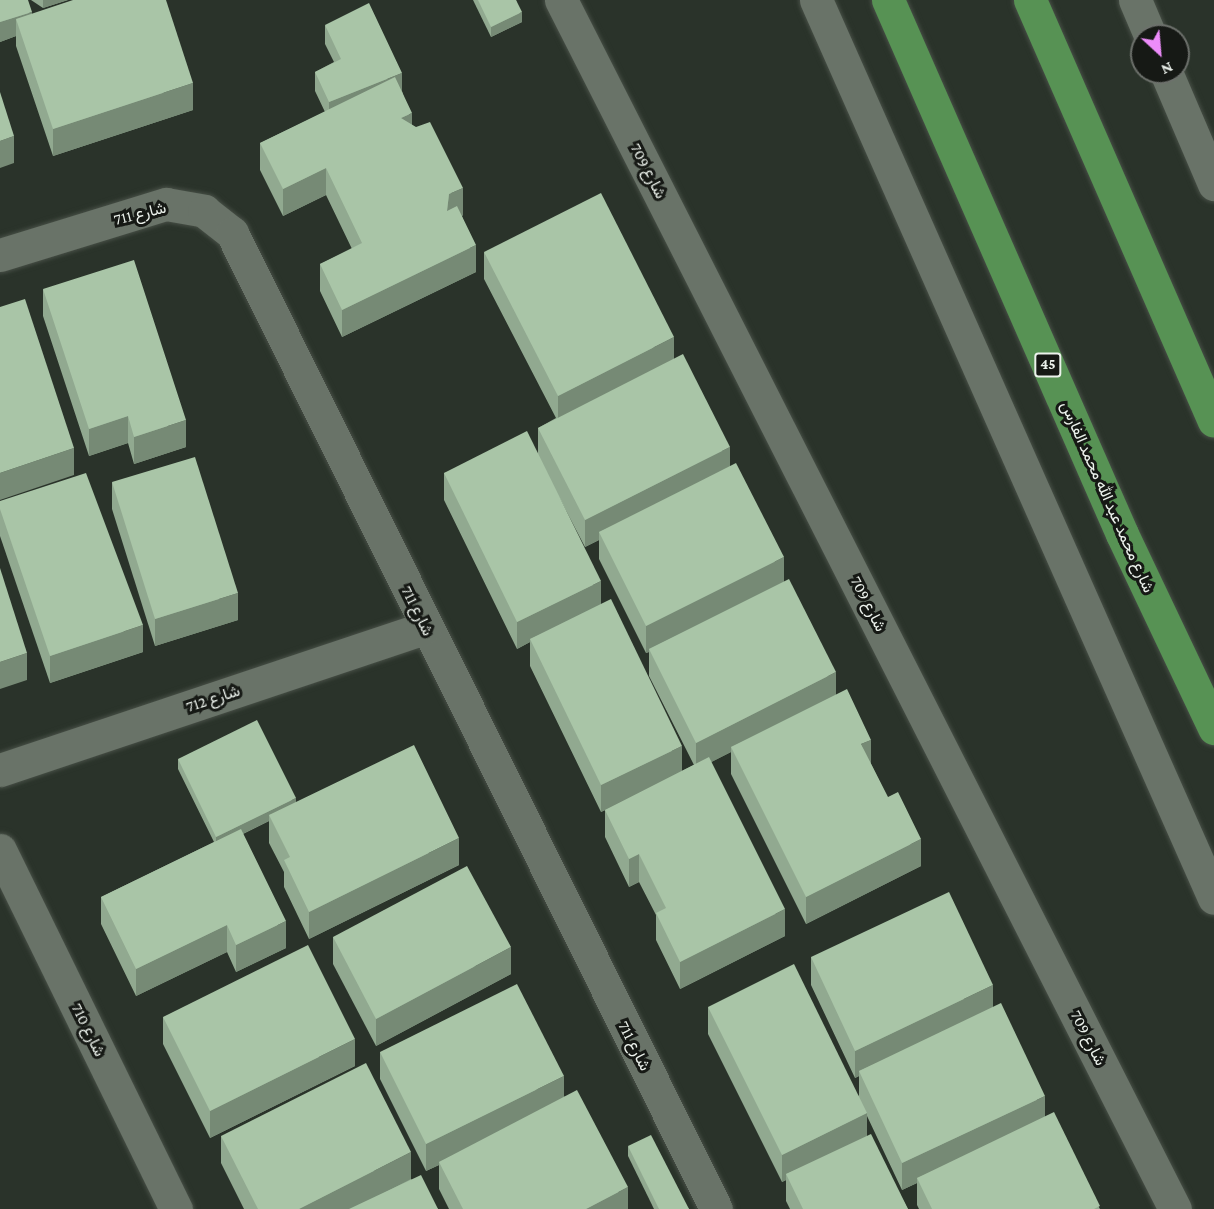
<!DOCTYPE html>
<html>
<head>
<meta charset="utf-8">
<style>
  body { margin:0 }
  #map { position:relative; width:1214px; height:1209px; overflow:hidden; background:#2a332a; font-family:"Crimson Pro",Vazirmatn,serif }
  div>[style] { position:absolute }
  .roads { filter:drop-shadow(0 0 2px #474f46) drop-shadow(0 0 2px #474f46) }
  .minor>* { height:33px; margin:-16.5px; padding:0 16.5px; transform-origin:16.5px; border-radius:16.5px; background:#697368 }
  .tertiary>* { height:33px; margin:-16.5px; padding:0 16.5px; transform-origin:16.5px; border-radius:16.5px; background:#697368 }
  .primary>* { height:33px; margin:-16.5px; padding:0 16.5px; transform-origin:16.5px; border-radius:16.5px; background:#579254 }
  .wall>* { inset:0; background:#91a990 }
  .shaded-wall>* { inset:0; background:#768a75 }
  .building>* { inset:0; background:#a9c5a7 }
  span { translate:-50% -50%; white-space:nowrap; text-align:center; line-height:1.15; -webkit-text-stroke:6px #161915; paint-order:stroke }
  .shield-label span { padding:2px 4px; background:#161915; border:2px solid; border-radius:4px; -webkit-text-stroke-width:0 }
  .shield-label { font-size:15px; color:#ecf2ec; font-weight:700 }
  .street-label { font-size:16px; color:#ecf2ec }
  .north { position:absolute; left:1130px; top:24px; width:60px; height:60px; box-sizing:border-box; background:#161915; border:2px solid #6c706b; border-radius:50%; rotate:154deg; font-size:16px; font-weight:700; line-height:24px; text-align:center; color:#ecf2ec }
  .north::after { content:''; display:block; margin:auto; width:21px; height:27px; background:#ed8cfa; clip-path:polygon(50% 0,100% 100%,50% 72%,0 100%) }
</style>
</head>
<body>
<div id="map">
  <div class="roads">
    <div class="minor">
      <div style="left:561px;top:0;width:1356px;rotate:63.08deg"></div>
      <div style="left:0;top:255px;width:174px;rotate:-17.1deg"></div>
      <div style="left:166px;top:204px;width:39px;rotate:10deg"></div>
      <div style="left:204px;top:211px;width:36px;rotate:38deg"></div>
      <div style="left:232px;top:233px;width:1089px;rotate:63.62deg"></div>
      <div style="left:0;top:770px;width:448px;rotate:-18.5deg"></div>
      <div style="left:0;top:850px;width:400px;rotate:63.9deg"></div>
    </div>
    <div class="tertiary">
      <div style="left:816px;top:0;width:982px;rotate:66.1deg"></div>
      <div style="left:1135px;top:0;width:39px;rotate:67deg"></div>
      <div style="left:1166px;top:72px;width:122px;rotate:66.8deg"></div>
    </div>
    <div class="primary">
      <div style="left:888px;top:0;width:583px;rotate:66.34deg"></div>
      <div style="left:1122px;top:534px;width:215px;rotate:64.6deg"></div>
      <div style="left:1030px;top:0;width:459px;rotate:66.4deg"></div>
    </div>
  </div>
  <div class="wall">
    <div style="clip-path:polygon(0 0,32px 14px,193px 110px,53px 156px,16px 46px,16px 36px,0 42px)"></div>
    <div style="clip-path:polygon(31px 0,68px 0,43px 8px)"></div>
    <div style="clip-path:polygon(473px 0,516px 0,522px 22px,491px 37px)"></div>
    <div style="clip-path:polygon(325px 25px,402px 91px,412px 125px,463px 215px,462px 216px,476px 272px,342px 337px,320px 291px,320px 264px,352px 249px,326px 195px,283px 216px,260px 170px,260px 143px,325px 112px,315px 91px,315px 72px,334px 62px,325px 44px)"></div>
    <div style="clip-path:polygon(evenodd,484px 252px,674px 359px,730px 467px,784px 581px,836px 695px,871px 764px,921px 866px,806px 924px,731px 774px,731px 752px,711px 762px,785px 936px,680px 989px,656px 940px,656px 915px,639px 882px,629px 887px,605px 837px,605px 810px,615px 805px,601px 812px,530px 666px,530px 642px,517px 649px,444px 500px,444px 473px,538px 454px,538px 428px,556px 418px,484px 279px,484px 252px,559px 497px,585px 547px,599px 540px,599px 559px,646px 653px,649px 652px,649px 676px,694px 765px,682px 771px,601px 605px,559px 497px)"></div>
    <div style="clip-path:polygon(43px 289px,186px 447px,134px 464px,128px 443px,89px 456px,43px 316px)"></div>
    <div style="clip-path:polygon(112px 482px,238px 620px,155px 646px,112px 509px)"></div>
    <div style="clip-path:polygon(0 501px,143px 652px,50px 683px,0 536px)"></div>
    <div style="clip-path:polygon(178px 759px,296px 802px,459px 865px,309px 939px,284px 887px,284px 872px,269px 843px,269px 821px,243px 834px,286px 948px,236px 972px,227px 952px,136px 996px,101px 924px,101px 897px,214px 842px,178px 769px)"></div>
    <div style="clip-path:polygon(333px 937px,511px 974px,376px 1046px,333px 964px)"></div>
    <div style="clip-path:polygon(811px 957px,993px 1007px,1045px 1117px,1100px 1209px,919px 1209px,917px 1205px,917px 1183px,902px 1190px,867px 1116px,867px 1136px,908px 1209px,790px 1209px,786px 1201px,786px 1180px,782px 1182px,708px 1034px,708px 1007px,859px 1096px,859px 1076px,855px 1078px,811px 985px)"></div>
    <div style="clip-path:polygon(163px 1017px,355px 1066px,210px 1138px,163px 1044px)"></div>
    <div style="clip-path:polygon(380px 1052px,564px 1096px,628px 1209px,449px 1209px,439px 1189px,439px 1165px,426px 1171px,380px 1079px)"></div>
    <div style="clip-path:polygon(221px 1136px,411px 1179px,438px 1209px,244px 1209px,221px 1163px)"></div>
    <div style="clip-path:polygon(628px 1146px,689px 1209px,654px 1209px,628px 1156px)"></div>
  </div>
  <div class="shaded-wall">
    <div style="clip-path:polygon(43px 0,68px 0,43px 8px)"></div>
    <div style="clip-path:polygon(32px 12px,32px 31px,16px 19px,16px 36px,0 42px,0 22px)"></div>
    <div style="clip-path:polygon(522px 12px,522px 22px,491px 37px,491px 27px)"></div>
    <div style="clip-path:polygon(402px 73px,402px 92px,329px 121px,329px 102px)"></div>
    <div style="clip-path:polygon(193px 83px,193px 110px,53px 156px,53px 129px)"></div>
    <div style="clip-path:polygon(412px 113px,412px 140px,401px 118px)"></div>
    <div style="clip-path:polygon(14px 136px,14px 163px,0 168px,0 141px)"></div>
    <div style="clip-path:polygon(326px 168px,326px 195px,283px 216px,283px 189px)"></div>
    <div style="clip-path:polygon(463px 188px,463px 215px,449px 221px,447px 211px,449px 194px)"></div>
    <div style="clip-path:polygon(476px 245px,476px 272px,342px 337px,342px 310px)"></div>
    <div style="clip-path:polygon(674px 337px,674px 364px,558px 423px,558px 396px)"></div>
    <div style="clip-path:polygon(128px 416px,128px 443px,89px 456px,89px 429px)"></div>
    <div style="clip-path:polygon(186px 420px,186px 447px,134px 464px,134px 437px)"></div>
    <div style="clip-path:polygon(730px 447px,730px 475px,599px 532px,599px 540px,585px 547px,585px 520px)"></div>
    <div style="clip-path:polygon(74px 448px,74px 475px,0 500px,0 473px)"></div>
    <div style="clip-path:polygon(784px 557px,784px 584px,649px 649px,649px 652px,646px 653px,646px 626px)"></div>
    <div style="clip-path:polygon(601px 581px,601px 608px,530px 639px,530px 642px,517px 649px,517px 622px)"></div>
    <div style="clip-path:polygon(238px 593px,238px 620px,155px 646px,155px 619px)"></div>
    <div style="clip-path:polygon(143px 625px,143px 652px,50px 683px,50px 656px)"></div>
    <div style="clip-path:polygon(27px 653px,27px 680px,0 689px,0 662px)"></div>
    <div style="clip-path:polygon(836px 672px,836px 699px,731px 747px,731px 752px,696px 770px,696px 743px)"></div>
    <div style="clip-path:polygon(871px 740px,871px 767px,861px 744px)"></div>
    <div style="clip-path:polygon(682px 746px,682px 773px,601px 812px,601px 785px)"></div>
    <div style="clip-path:polygon(296px 798px,296px 807px,269px 815px,269px 821px,216px 847px,216px 837px)"></div>
    <div style="clip-path:polygon(459px 838px,459px 865px,309px 939px,309px 912px)"></div>
    <div style="clip-path:polygon(921px 839px,921px 866px,806px 924px,806px 897px)"></div>
    <div style="clip-path:polygon(639px 854px,639px 882px,629px 887px,629px 859px)"></div>
    <div style="clip-path:polygon(785px 909px,785px 936px,680px 989px,680px 962px)"></div>
    <div style="clip-path:polygon(286px 921px,286px 948px,236px 972px,236px 945px)"></div>
    <div style="clip-path:polygon(227px 925px,227px 952px,136px 996px,136px 969px)"></div>
    <div style="clip-path:polygon(511px 947px,511px 974px,376px 1046px,376px 1019px)"></div>
    <div style="clip-path:polygon(993px 985px,993px 1012px,859px 1071px,859px 1076px,855px 1078px,855px 1051px)"></div>
    <div style="clip-path:polygon(355px 1039px,355px 1066px,210px 1138px,210px 1111px)"></div>
    <div style="clip-path:polygon(564px 1076px,564px 1103px,439px 1162px,439px 1165px,426px 1171px,426px 1144px)"></div>
    <div style="clip-path:polygon(1045px 1096px,1045px 1123px,917px 1178px,917px 1183px,902px 1190px,902px 1163px)"></div>
    <div style="clip-path:polygon(867px 1113px,867px 1140px,786px 1174px,786px 1180px,782px 1182px,782px 1155px)"></div>
    <div style="clip-path:polygon(411px 1152px,411px 1179px,353px 1209px,299px 1209px)"></div>
    <div style="clip-path:polygon(628px 1187px,628px 1209px,586px 1209px)"></div>
  </div>
  <div class="building">
    <div style="clip-path:polygon(0 0,28px 0,32px 12px,0 22px)"></div>
    <div style="clip-path:polygon(73px 0,166px 0,193px 83px,53px 129px,16px 19px)"></div>
    <div style="clip-path:polygon(478px 0,516px 0,522px 12px,491px 27px)"></div>
    <div style="clip-path:polygon(369px 3px,402px 73px,329px 102px,315px 72px,341px 59px,325px 25px)"></div>
    <div style="clip-path:polygon(395px 77px,412px 113px,401px 118px,416px 127px,430px 122px,463px 188px,449px 194px,447px 211px,457px 206px,476px 245px,342px 310px,320px 264px,362px 243px,326px 168px,283px 189px,260px 143px)"></div>
    <div style="clip-path:polygon(0 92px,14px 136px,0 141px)"></div>
    <div style="clip-path:polygon(601px 193px,674px 337px,558px 396px,484px 252px)"></div>
    <div style="clip-path:polygon(134px 260px,186px 420px,134px 437px,128px 416px,89px 429px,43px 289px)"></div>
    <div style="clip-path:polygon(25px 299px,74px 448px,0 473px,0 307px)"></div>
    <div style="clip-path:polygon(683px 354px,730px 447px,585px 520px,538px 428px)"></div>
    <div style="clip-path:polygon(527px 431px,601px 581px,517px 622px,444px 473px)"></div>
    <div style="clip-path:polygon(195px 457px,238px 593px,155px 619px,112px 482px)"></div>
    <div style="clip-path:polygon(736px 463px,784px 557px,646px 626px,599px 532px)"></div>
    <div style="clip-path:polygon(86px 473px,143px 625px,50px 656px,0 509px,0 501px)"></div>
    <div style="clip-path:polygon(0 568px,27px 653px,0 662px)"></div>
    <div style="clip-path:polygon(789px 579px,836px 672px,696px 743px,649px 649px)"></div>
    <div style="clip-path:polygon(611px 599px,682px 746px,601px 785px,530px 639px)"></div>
    <div style="clip-path:polygon(847px 689px,871px 740px,861px 744px,888px 797px,898px 792px,921px 839px,806px 897px,731px 747px)"></div>
    <div style="clip-path:polygon(257px 720px,296px 798px,216px 837px,178px 759px)"></div>
    <div style="clip-path:polygon(414px 745px,459px 838px,309px 912px,284px 860px,290px 857px,269px 815px)"></div>
    <div style="clip-path:polygon(709px 757px,785px 909px,680px 962px,656px 913px,666px 908px,639px 854px,629px 859px,605px 810px)"></div>
    <div style="clip-path:polygon(241px 829px,286px 921px,236px 945px,227px 925px,136px 969px,101px 897px)"></div>
    <div style="clip-path:polygon(467px 866px,511px 947px,376px 1019px,333px 937px)"></div>
    <div style="clip-path:polygon(949px 892px,993px 985px,855px 1051px,811px 957px)"></div>
    <div style="clip-path:polygon(308px 945px,355px 1039px,210px 1111px,163px 1017px)"></div>
    <div style="clip-path:polygon(794px 964px,867px 1113px,782px 1155px,708px 1007px)"></div>
    <div style="clip-path:polygon(517px 984px,564px 1076px,426px 1144px,380px 1052px)"></div>
    <div style="clip-path:polygon(1001px 1003px,1045px 1096px,902px 1163px,859px 1071px)"></div>
    <div style="clip-path:polygon(366px 1063px,411px 1152px,299px 1209px,258px 1209px,221px 1136px)"></div>
    <div style="clip-path:polygon(577px 1090px,628px 1187px,586px 1209px,463px 1209px,439px 1162px)"></div>
    <div style="clip-path:polygon(1054px 1112px,1100px 1206px,1094px 1209px,932px 1209px,917px 1178px)"></div>
    <div style="clip-path:polygon(871px 1134px,908px 1209px,803px 1209px,786px 1174px)"></div>
    <div style="clip-path:polygon(651px 1135px,689px 1209px,659px 1209px,628px 1146px)"></div>
    <div style="clip-path:polygon(421px 1175px,438px 1209px,349px 1209px)"></div>
  </div>
  <div class="shield-label">
    <span style="left:1048px;top:365px">45</span>
  </div>
  <div class="street-label">
    <span style="left:648px;top:171px;rotate:63deg">شارع 709</span>
    <span style="left:140px;top:214px;rotate:-14deg">شارع 711</span>
    <span style="left:1107px;top:497px;rotate:66deg">شارع محمد عبد الله محمد الفارس</span>
    <span style="left:868px;top:604px;rotate:63deg">شارع 709</span>
    <span style="left:417px;top:611px;rotate:64deg">شارع 711</span>
    <span style="left:213px;top:699px;rotate:-18deg">شارع 712</span>
    <span style="left:88px;top:1030px;rotate:64deg">شارع 710</span>
    <span style="left:1088px;top:1038px;rotate:63deg">شارع 709</span>
    <span style="left:634px;top:1046px;rotate:63deg">شارع 711</span>
  </div>
  <div class="north">N</div>
</div>
</body>
</html>
